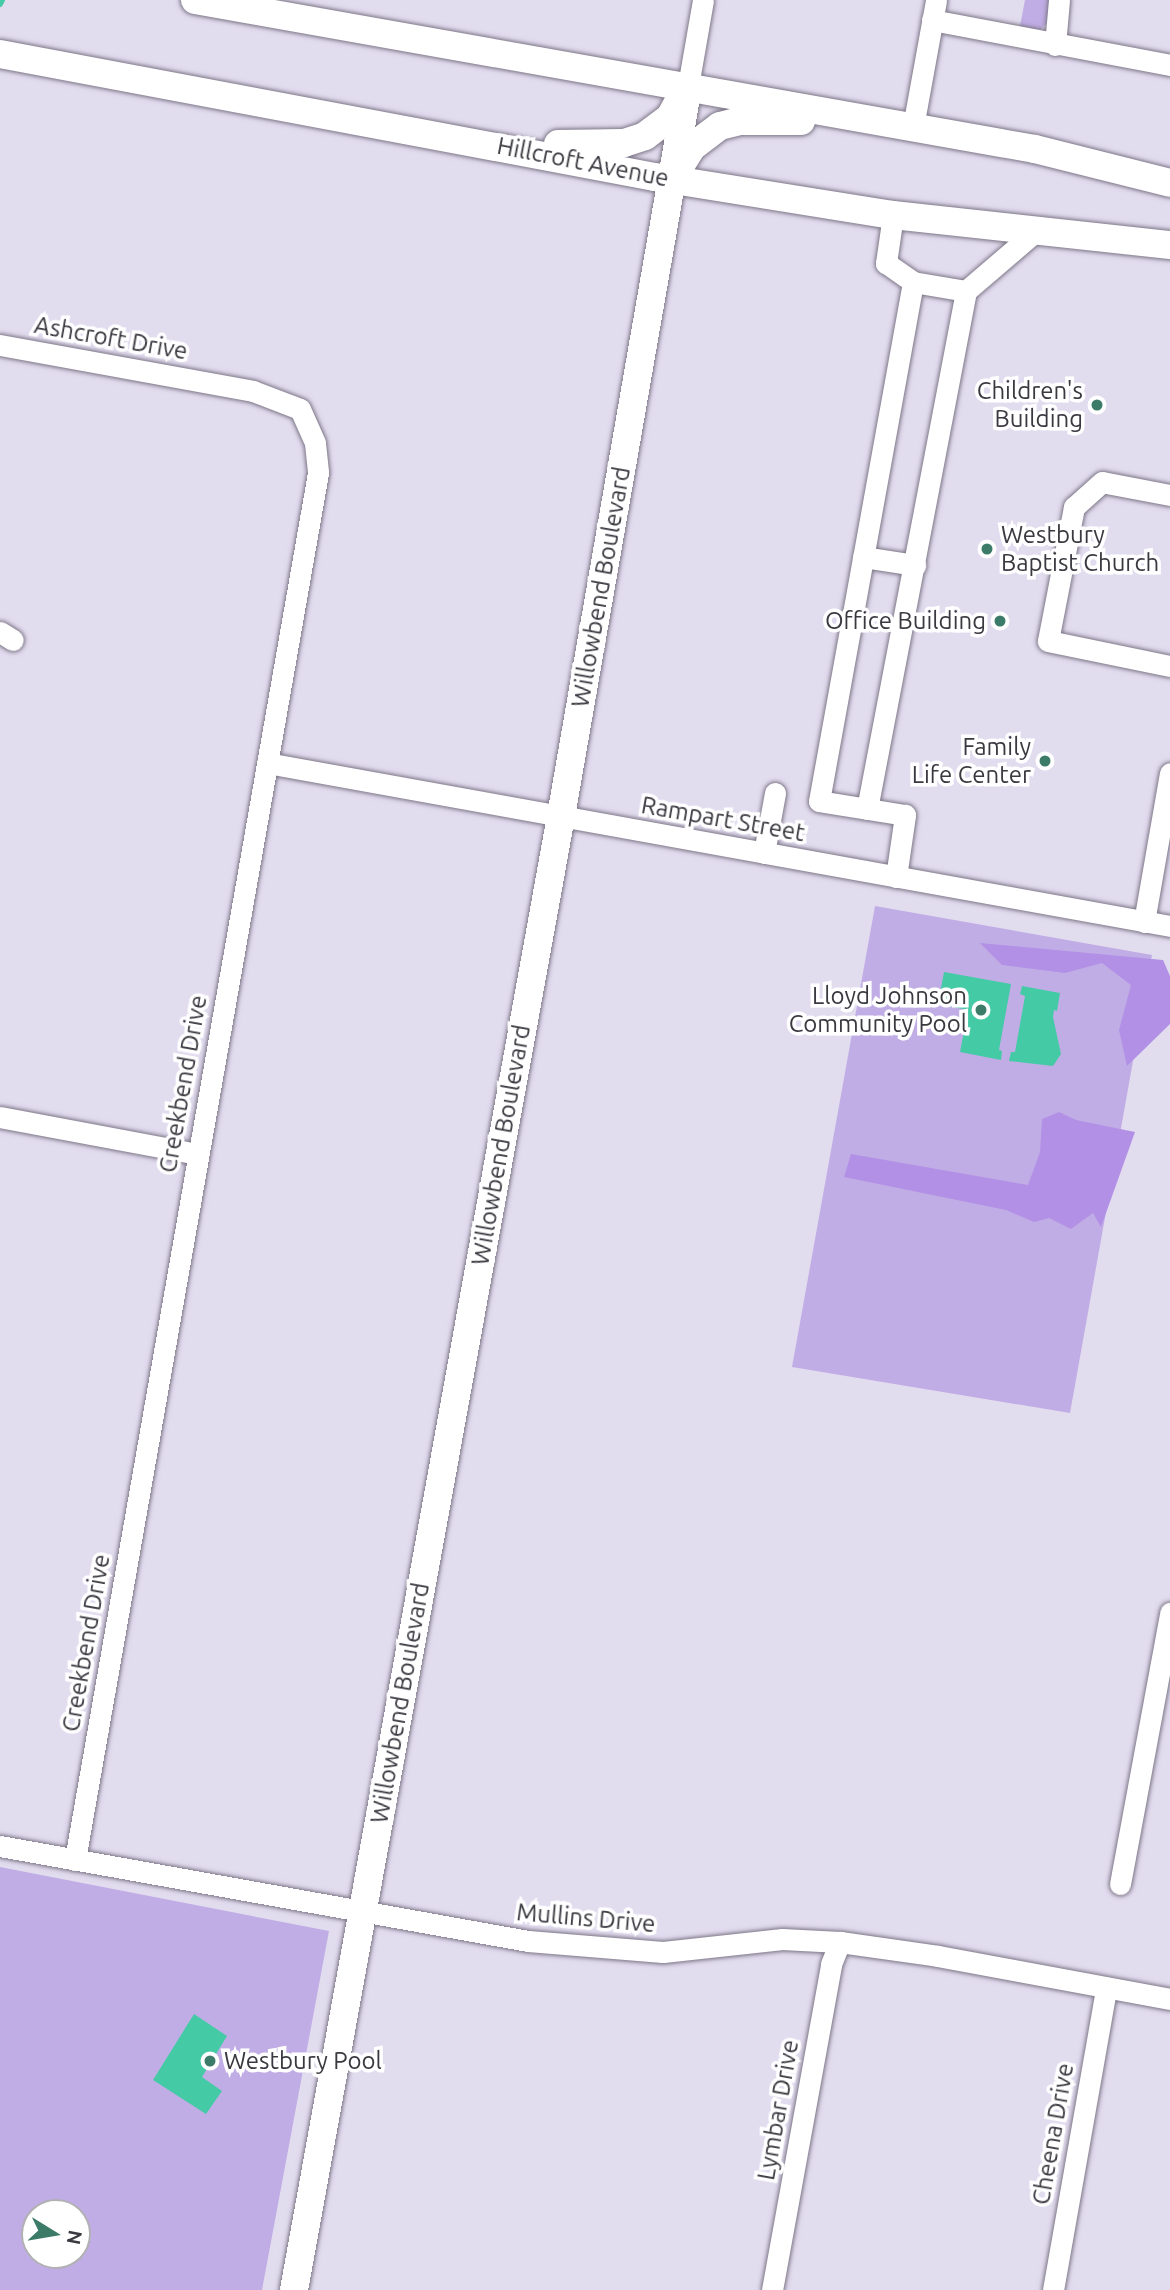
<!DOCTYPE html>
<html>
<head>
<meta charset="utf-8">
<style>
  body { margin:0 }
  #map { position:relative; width:1170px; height:2290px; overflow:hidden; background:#e2dcef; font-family:Ubuntu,sans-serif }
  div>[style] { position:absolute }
  .green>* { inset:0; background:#c1ade5 }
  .forest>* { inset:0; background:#b290e6 }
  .water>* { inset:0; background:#45caa6 }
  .stream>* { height:6px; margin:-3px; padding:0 3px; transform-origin:3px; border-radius:3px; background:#45caa6 }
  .roads { filter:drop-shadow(0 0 2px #7d7788) drop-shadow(0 0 2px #7d7788) }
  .minor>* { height:21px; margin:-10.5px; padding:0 10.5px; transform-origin:10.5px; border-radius:10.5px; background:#fff }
  .major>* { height:28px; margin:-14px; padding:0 14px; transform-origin:14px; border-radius:14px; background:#fff }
  .dots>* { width:19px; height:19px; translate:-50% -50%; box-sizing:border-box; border:4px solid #fff; border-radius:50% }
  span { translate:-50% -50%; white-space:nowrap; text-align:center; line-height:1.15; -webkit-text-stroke:7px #fff; paint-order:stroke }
  .street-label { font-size:24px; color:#3b3940 }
  .poi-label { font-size:24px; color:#3b3940 }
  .right { translate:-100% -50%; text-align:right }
  .left { translate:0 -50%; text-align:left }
  .north { position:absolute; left:21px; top:2199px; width:70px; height:70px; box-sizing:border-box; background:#fff; border:2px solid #b1b0b3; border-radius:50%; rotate:101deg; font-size:19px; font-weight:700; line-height:28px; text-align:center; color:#3b3940 }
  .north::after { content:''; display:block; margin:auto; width:24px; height:32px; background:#3c7b68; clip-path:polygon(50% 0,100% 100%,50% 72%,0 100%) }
</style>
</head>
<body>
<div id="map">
  <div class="green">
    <div style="clip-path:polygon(1025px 0,1051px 0,1047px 23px,1040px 30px,1020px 26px)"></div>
    <div style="clip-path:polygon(875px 906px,1152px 955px,1070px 1413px,792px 1367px)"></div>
    <div style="clip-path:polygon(evenodd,0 1867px,329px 1931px,262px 2290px,0 2290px,0 1867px,35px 2213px,77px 2213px,77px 2255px,35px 2255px,35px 2213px)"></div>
  </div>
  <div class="forest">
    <div style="clip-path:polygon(980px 943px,1163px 960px,1170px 976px,1170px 1024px,1127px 1066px,1119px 1030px,1131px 985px,1102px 963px,1065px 973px,1002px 965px)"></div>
    <div style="clip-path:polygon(1059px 1112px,1076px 1120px,1135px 1132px,1101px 1227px,1093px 1213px,1071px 1229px,1049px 1218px,1034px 1222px,1006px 1210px,844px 1177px,851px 1154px,1028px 1185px,1040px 1152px,1042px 1119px)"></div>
  </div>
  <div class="water">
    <div style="clip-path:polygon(944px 972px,1011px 984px,999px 1050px,1002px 1051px,1001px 1060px,960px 1052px,968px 1010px,938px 1004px)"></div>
    <div style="clip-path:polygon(1022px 986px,1060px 993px,1057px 1011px,1054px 1010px,1053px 1017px,1061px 1054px,1053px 1066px,1009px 1061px,1011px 1052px,1015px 1052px,1025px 996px,1020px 994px)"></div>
    <div style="clip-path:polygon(194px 2014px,227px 2036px,202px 2077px,222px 2091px,206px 2114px,153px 2080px)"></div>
  </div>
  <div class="stream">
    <div style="left:0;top:4px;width:4px;rotate:-63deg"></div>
  </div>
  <div class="roads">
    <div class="minor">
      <div style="left:932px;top:20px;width:242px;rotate:10.7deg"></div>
      <div style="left:1055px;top:45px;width:45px;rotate:-84.9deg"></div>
      <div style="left:688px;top:86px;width:87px;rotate:-80.1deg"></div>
      <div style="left:913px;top:127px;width:129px;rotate:-79.7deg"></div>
      <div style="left:893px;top:215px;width:49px;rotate:98.3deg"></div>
      <div style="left:886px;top:263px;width:33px;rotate:35deg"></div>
      <div style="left:913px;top:282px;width:54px;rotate:9.6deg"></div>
      <div style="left:0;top:345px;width:257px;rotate:10.3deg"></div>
      <div style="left:253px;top:391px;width:50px;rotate:21deg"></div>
      <div style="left:300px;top:409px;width:37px;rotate:66deg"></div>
      <div style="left:315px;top:443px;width:30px;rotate:84deg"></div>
      <div style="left:318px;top:473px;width:1408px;rotate:99.94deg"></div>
      <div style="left:1170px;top:495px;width:69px;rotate:-169.2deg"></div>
      <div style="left:1102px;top:482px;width:38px;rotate:138deg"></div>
      <div style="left:1074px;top:507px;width:136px;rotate:101deg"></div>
      <div style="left:1048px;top:641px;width:125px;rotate:11.6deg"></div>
      <div style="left:863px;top:557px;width:53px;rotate:8.7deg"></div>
      <div style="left:0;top:632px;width:15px;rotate:32deg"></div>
      <div style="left:267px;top:763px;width:918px;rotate:10.23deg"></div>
      <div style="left:867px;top:809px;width:527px;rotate:-79.18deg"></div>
      <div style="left:966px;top:291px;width:92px;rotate:-40.6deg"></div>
      <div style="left:764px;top:853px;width:61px;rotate:-79.6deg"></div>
      <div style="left:896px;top:877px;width:63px;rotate:-81.7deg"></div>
      <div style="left:905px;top:815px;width:87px;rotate:-170.8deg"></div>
      <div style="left:819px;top:801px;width:527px;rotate:-79.73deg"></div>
      <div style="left:1144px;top:922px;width:151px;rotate:-80.1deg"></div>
      <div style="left:0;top:1117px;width:200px;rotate:10.6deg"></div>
      <div style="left:0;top:1846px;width:536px;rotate:10.2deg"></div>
      <div style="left:528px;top:1941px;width:135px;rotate:4.7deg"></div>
      <div style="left:663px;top:1952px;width:120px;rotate:-6.2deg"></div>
      <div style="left:782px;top:1939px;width:58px;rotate:3deg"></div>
      <div style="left:840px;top:1942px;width:99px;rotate:8.1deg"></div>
      <div style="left:938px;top:1956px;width:236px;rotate:10.5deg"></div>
      <div style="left:1120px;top:1884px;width:276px;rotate:-79.5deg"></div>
      <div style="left:772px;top:2290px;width:331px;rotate:-79.7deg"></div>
      <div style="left:831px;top:1964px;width:24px;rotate:-68deg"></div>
      <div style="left:1053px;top:2290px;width:307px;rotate:-80deg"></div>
    </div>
    <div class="major">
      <div style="left:195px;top:0;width:853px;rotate:10.06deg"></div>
      <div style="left:1035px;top:149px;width:139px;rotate:14.1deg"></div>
      <div style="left:0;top:54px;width:666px;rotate:10.64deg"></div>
      <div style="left:655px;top:177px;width:241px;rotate:9.1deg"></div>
      <div style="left:893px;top:215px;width:279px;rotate:6.2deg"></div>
      <div style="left:558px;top:144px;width:66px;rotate:-0.9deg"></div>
      <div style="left:624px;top:143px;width:22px;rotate:-18deg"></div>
      <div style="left:645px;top:136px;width:31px;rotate:-37deg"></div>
      <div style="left:670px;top:117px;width:25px;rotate:-61deg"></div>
      <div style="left:677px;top:171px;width:28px;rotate:-58deg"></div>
      <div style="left:692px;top:147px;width:35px;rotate:-37deg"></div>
      <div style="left:720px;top:126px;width:21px;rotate:-14deg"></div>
      <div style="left:740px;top:121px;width:61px"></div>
      <div style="left:294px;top:2290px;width:1498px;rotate:-79.73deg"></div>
      <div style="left:561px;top:816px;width:741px;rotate:-80.13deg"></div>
    </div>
  </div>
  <div class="dots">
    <div style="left:1097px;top:405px;background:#3c7b68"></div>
    <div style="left:987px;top:549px;background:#3c7b68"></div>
    <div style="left:1000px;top:621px;background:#3c7b68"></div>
    <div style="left:1045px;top:761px;background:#3c7b68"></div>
    <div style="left:981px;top:1010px;background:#3c7b68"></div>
    <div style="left:210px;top:2061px;background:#3c7b68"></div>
  </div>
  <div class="street-label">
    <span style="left:583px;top:162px;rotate:11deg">Hillcroft Avenue</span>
    <span style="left:111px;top:338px;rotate:10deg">Ashcroft Drive</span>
    <span style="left:601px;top:587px;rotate:-80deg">Willowbend Boulevard</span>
    <span style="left:723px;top:819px;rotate:10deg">Rampart Street</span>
    <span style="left:183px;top:1084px;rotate:-80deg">Creekbend Drive</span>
    <span style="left:501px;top:1145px;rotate:-80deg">Willowbend Boulevard</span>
    <span style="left:86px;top:1643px;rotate:-80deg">Creekbend Drive</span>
    <span style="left:400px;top:1703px;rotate:-80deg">Willowbend Boulevard</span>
    <span style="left:586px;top:1918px;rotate:5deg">Mullins Drive</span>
    <span style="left:778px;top:2110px;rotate:-80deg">Lymbar Drive</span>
    <span style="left:1053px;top:2134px;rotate:-80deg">Cheena Drive</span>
  </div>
  <div class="poi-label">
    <span class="right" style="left:1083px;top:405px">Children's<br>Building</span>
    <span class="left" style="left:1001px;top:549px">Westbury<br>Baptist Church</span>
    <span class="right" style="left:986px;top:621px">Office Building</span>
    <span class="right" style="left:1031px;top:761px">Family<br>Life Center</span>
    <span class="right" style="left:967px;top:1010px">Lloyd Johnson<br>Community Pool</span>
    <span class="left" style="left:224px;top:2061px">Westbury Pool</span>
  </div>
  <div class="north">N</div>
</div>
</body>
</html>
